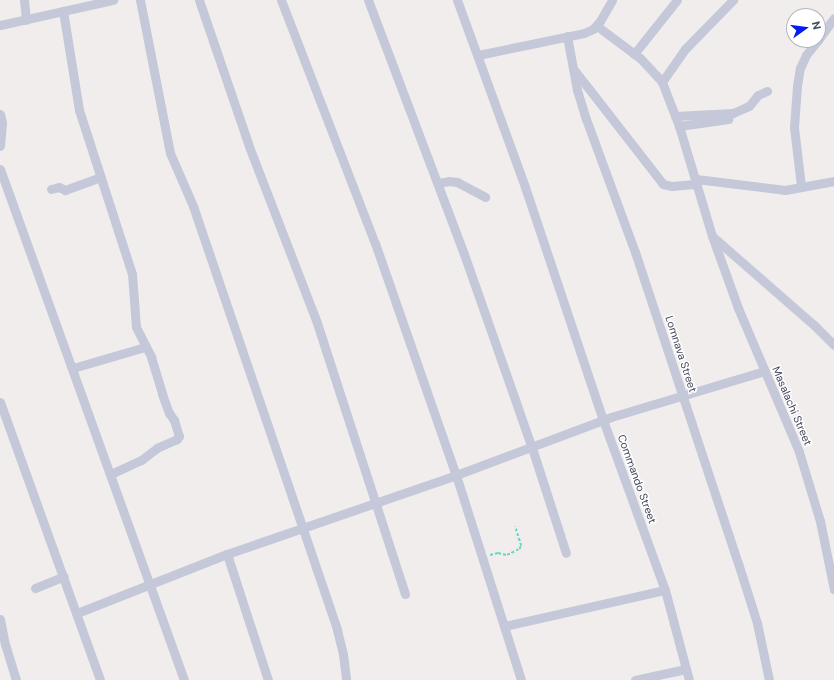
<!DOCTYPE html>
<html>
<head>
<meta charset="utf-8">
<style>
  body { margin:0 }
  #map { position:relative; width:834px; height:680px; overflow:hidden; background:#f0edec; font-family:"DM Sans",sans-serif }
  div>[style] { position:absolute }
  .path>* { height:1.5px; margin-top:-0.75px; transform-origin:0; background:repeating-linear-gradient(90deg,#68d6c4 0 3px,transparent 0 5px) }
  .minor>* { height:9px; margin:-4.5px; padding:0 4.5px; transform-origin:4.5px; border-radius:4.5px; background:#c4c8d9 }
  span { translate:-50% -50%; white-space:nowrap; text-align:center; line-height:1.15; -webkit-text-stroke:3px #fff; paint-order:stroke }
  .street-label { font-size:11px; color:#43485c }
  .north { position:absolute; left:786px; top:8px; width:40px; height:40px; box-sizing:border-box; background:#fff; border:1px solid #b4b6be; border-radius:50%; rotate:76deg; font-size:11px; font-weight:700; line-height:16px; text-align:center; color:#43485c }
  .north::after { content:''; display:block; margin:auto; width:14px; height:18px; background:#031cf3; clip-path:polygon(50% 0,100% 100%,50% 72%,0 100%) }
</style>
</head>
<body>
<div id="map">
  <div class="path">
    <div style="left:490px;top:555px;width:8px;rotate:-14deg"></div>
    <div style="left:498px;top:553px;width:9px;rotate:13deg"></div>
    <div style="left:507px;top:555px;width:13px;rotate:-27deg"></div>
    <div style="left:519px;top:549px;width:4px;rotate:-56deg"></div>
    <div style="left:521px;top:546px;width:20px;rotate:-108deg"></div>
  </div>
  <div class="minor">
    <div style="left:24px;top:0;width:20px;rotate:84deg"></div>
    <div style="left:140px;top:0;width:156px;rotate:78.9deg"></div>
    <div style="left:170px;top:153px;width:58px;rotate:66.5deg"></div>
    <div style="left:193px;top:206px;width:448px;rotate:71.2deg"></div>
    <div style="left:337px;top:630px;width:25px;rotate:76deg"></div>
    <div style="left:343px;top:654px;width:26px;rotate:83deg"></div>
    <div style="left:199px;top:0;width:157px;rotate:71.1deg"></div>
    <div style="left:250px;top:149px;width:186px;rotate:68.9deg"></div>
    <div style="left:317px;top:323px;width:285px;rotate:72deg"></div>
    <div style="left:281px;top:0;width:261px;rotate:68.9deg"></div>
    <div style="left:375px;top:243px;width:246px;rotate:70.8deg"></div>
    <div style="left:456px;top:475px;width:215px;rotate:72.4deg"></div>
    <div style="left:368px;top:0;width:272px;rotate:69.3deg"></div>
    <div style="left:464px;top:254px;width:206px;rotate:70.7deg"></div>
    <div style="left:532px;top:448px;width:110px;rotate:72.1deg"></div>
    <div style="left:457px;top:0;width:199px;rotate:70deg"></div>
    <div style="left:525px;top:187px;width:246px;rotate:71.5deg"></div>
    <div style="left:603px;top:420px;width:181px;rotate:70deg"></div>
    <div style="left:665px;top:590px;width:93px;rotate:75.1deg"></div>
    <div style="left:63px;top:11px;width:100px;rotate:80.8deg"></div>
    <div style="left:79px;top:110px;width:172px;rotate:72.1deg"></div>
    <div style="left:132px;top:274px;width:53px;rotate:85.7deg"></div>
    <div style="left:136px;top:327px;width:34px;rotate:63deg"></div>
    <div style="left:151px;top:357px;width:39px;rotate:73deg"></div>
    <div style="left:162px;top:394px;width:20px;rotate:70deg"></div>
    <div style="left:169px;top:413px;width:9px;rotate:54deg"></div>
    <div style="left:174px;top:420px;width:17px;rotate:73deg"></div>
    <div style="left:179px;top:436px;width:4px;rotate:124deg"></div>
    <div style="left:177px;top:439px;width:22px;rotate:156deg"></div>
    <div style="left:157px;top:448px;width:20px;rotate:143deg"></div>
    <div style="left:141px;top:460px;width:33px;rotate:155deg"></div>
    <div style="left:0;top:25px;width:116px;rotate:-12.5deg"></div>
    <div style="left:597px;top:26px;width:54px;rotate:36.7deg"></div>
    <div style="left:640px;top:58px;width:33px;rotate:47deg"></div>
    <div style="left:662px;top:82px;width:47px;rotate:68.9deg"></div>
    <div style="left:679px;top:126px;width:115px;rotate:73.3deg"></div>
    <div style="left:712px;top:236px;width:77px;rotate:70.1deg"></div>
    <div style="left:738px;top:308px;width:156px;rotate:67deg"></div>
    <div style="left:799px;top:452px;width:72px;rotate:73.1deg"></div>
    <div style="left:820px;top:521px;width:70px;rotate:78.5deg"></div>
    <div style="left:567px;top:36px;width:55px;rotate:79.5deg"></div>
    <div style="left:577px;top:90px;width:30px;rotate:73deg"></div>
    <div style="left:586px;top:119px;width:142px;rotate:69.8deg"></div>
    <div style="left:635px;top:252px;width:328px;rotate:71.7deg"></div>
    <div style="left:738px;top:563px;width:63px;rotate:72.4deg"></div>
    <div style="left:757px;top:623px;width:58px;rotate:78.1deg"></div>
    <div style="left:818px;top:40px;width:27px;rotate:-54deg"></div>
    <div style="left:634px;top:54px;width:69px;rotate:-51.5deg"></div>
    <div style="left:478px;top:55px;width:108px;rotate:-11.7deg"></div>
    <div style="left:584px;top:33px;width:10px;rotate:-24deg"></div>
    <div style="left:593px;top:29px;width:11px;rotate:-49deg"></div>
    <div style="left:600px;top:21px;width:24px;rotate:-60deg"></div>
    <div style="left:575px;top:71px;width:143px;rotate:52.1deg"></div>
    <div style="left:663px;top:184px;width:9px;rotate:13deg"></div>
    <div style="left:672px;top:186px;width:25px;rotate:-5deg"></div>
    <div style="left:662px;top:82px;width:40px;rotate:-55.1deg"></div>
    <div style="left:685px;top:49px;width:69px;rotate:-45.6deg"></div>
    <div style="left:0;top:114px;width:9px;rotate:77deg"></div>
    <div style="left:2px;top:123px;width:23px;rotate:95deg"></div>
    <div style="left:675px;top:116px;width:58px;rotate:-3deg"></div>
    <div style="left:733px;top:113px;width:17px;rotate:-24deg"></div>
    <div style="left:749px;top:106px;width:14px;rotate:-51deg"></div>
    <div style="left:758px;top:95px;width:10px;rotate:-24deg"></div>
    <div style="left:679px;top:126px;width:50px;rotate:-8deg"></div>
    <div style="left:0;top:169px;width:543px;rotate:70.2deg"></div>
    <div style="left:696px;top:179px;width:90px;rotate:7deg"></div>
    <div style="left:785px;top:190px;width:50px;rotate:-10.4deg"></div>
    <div style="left:438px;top:183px;width:11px;rotate:-10deg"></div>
    <div style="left:449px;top:181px;width:8px;rotate:7deg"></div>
    <div style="left:457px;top:182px;width:32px;rotate:28deg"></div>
    <div style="left:801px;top:186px;width:59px;rotate:-96.8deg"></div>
    <div style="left:794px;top:127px;width:41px;rotate:-85.8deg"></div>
    <div style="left:797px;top:86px;width:18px;rotate:-81deg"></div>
    <div style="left:800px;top:68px;width:14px;rotate:-65deg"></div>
    <div style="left:806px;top:55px;width:19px;rotate:-51deg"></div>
    <div style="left:51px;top:189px;width:8px;rotate:-14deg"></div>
    <div style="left:59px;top:187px;width:7px;rotate:27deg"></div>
    <div style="left:65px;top:190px;width:38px;rotate:-20deg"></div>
    <div style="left:713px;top:237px;width:134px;rotate:41.1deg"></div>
    <div style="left:814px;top:325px;width:28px;rotate:45deg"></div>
    <div style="left:73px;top:368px;width:75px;rotate:-16.3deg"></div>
    <div style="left:0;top:402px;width:295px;rotate:70.2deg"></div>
    <div style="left:227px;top:554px;width:133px;rotate:72deg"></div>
    <div style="left:35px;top:588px;width:31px;rotate:-22deg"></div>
    <div style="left:77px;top:613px;width:161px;rotate:-21.5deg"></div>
    <div style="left:227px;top:554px;width:242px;rotate:-19deg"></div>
    <div style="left:456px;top:475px;width:165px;rotate:-20.5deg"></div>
    <div style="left:611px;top:417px;width:160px;rotate:-16.7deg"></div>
    <div style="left:0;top:619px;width:25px;rotate:79deg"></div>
    <div style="left:5px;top:644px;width:38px;rotate:73deg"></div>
    <div style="left:505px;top:626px;width:164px;rotate:-12.7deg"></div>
    <div style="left:635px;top:680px;width:52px;rotate:-12.2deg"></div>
  </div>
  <div class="street-label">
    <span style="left:681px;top:354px;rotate:72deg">Lomnava Street</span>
    <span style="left:792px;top:406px;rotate:67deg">Masalachi Street</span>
    <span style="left:637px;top:479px;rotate:70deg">Commando Street</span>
  </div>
  <div class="north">N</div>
</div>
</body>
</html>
